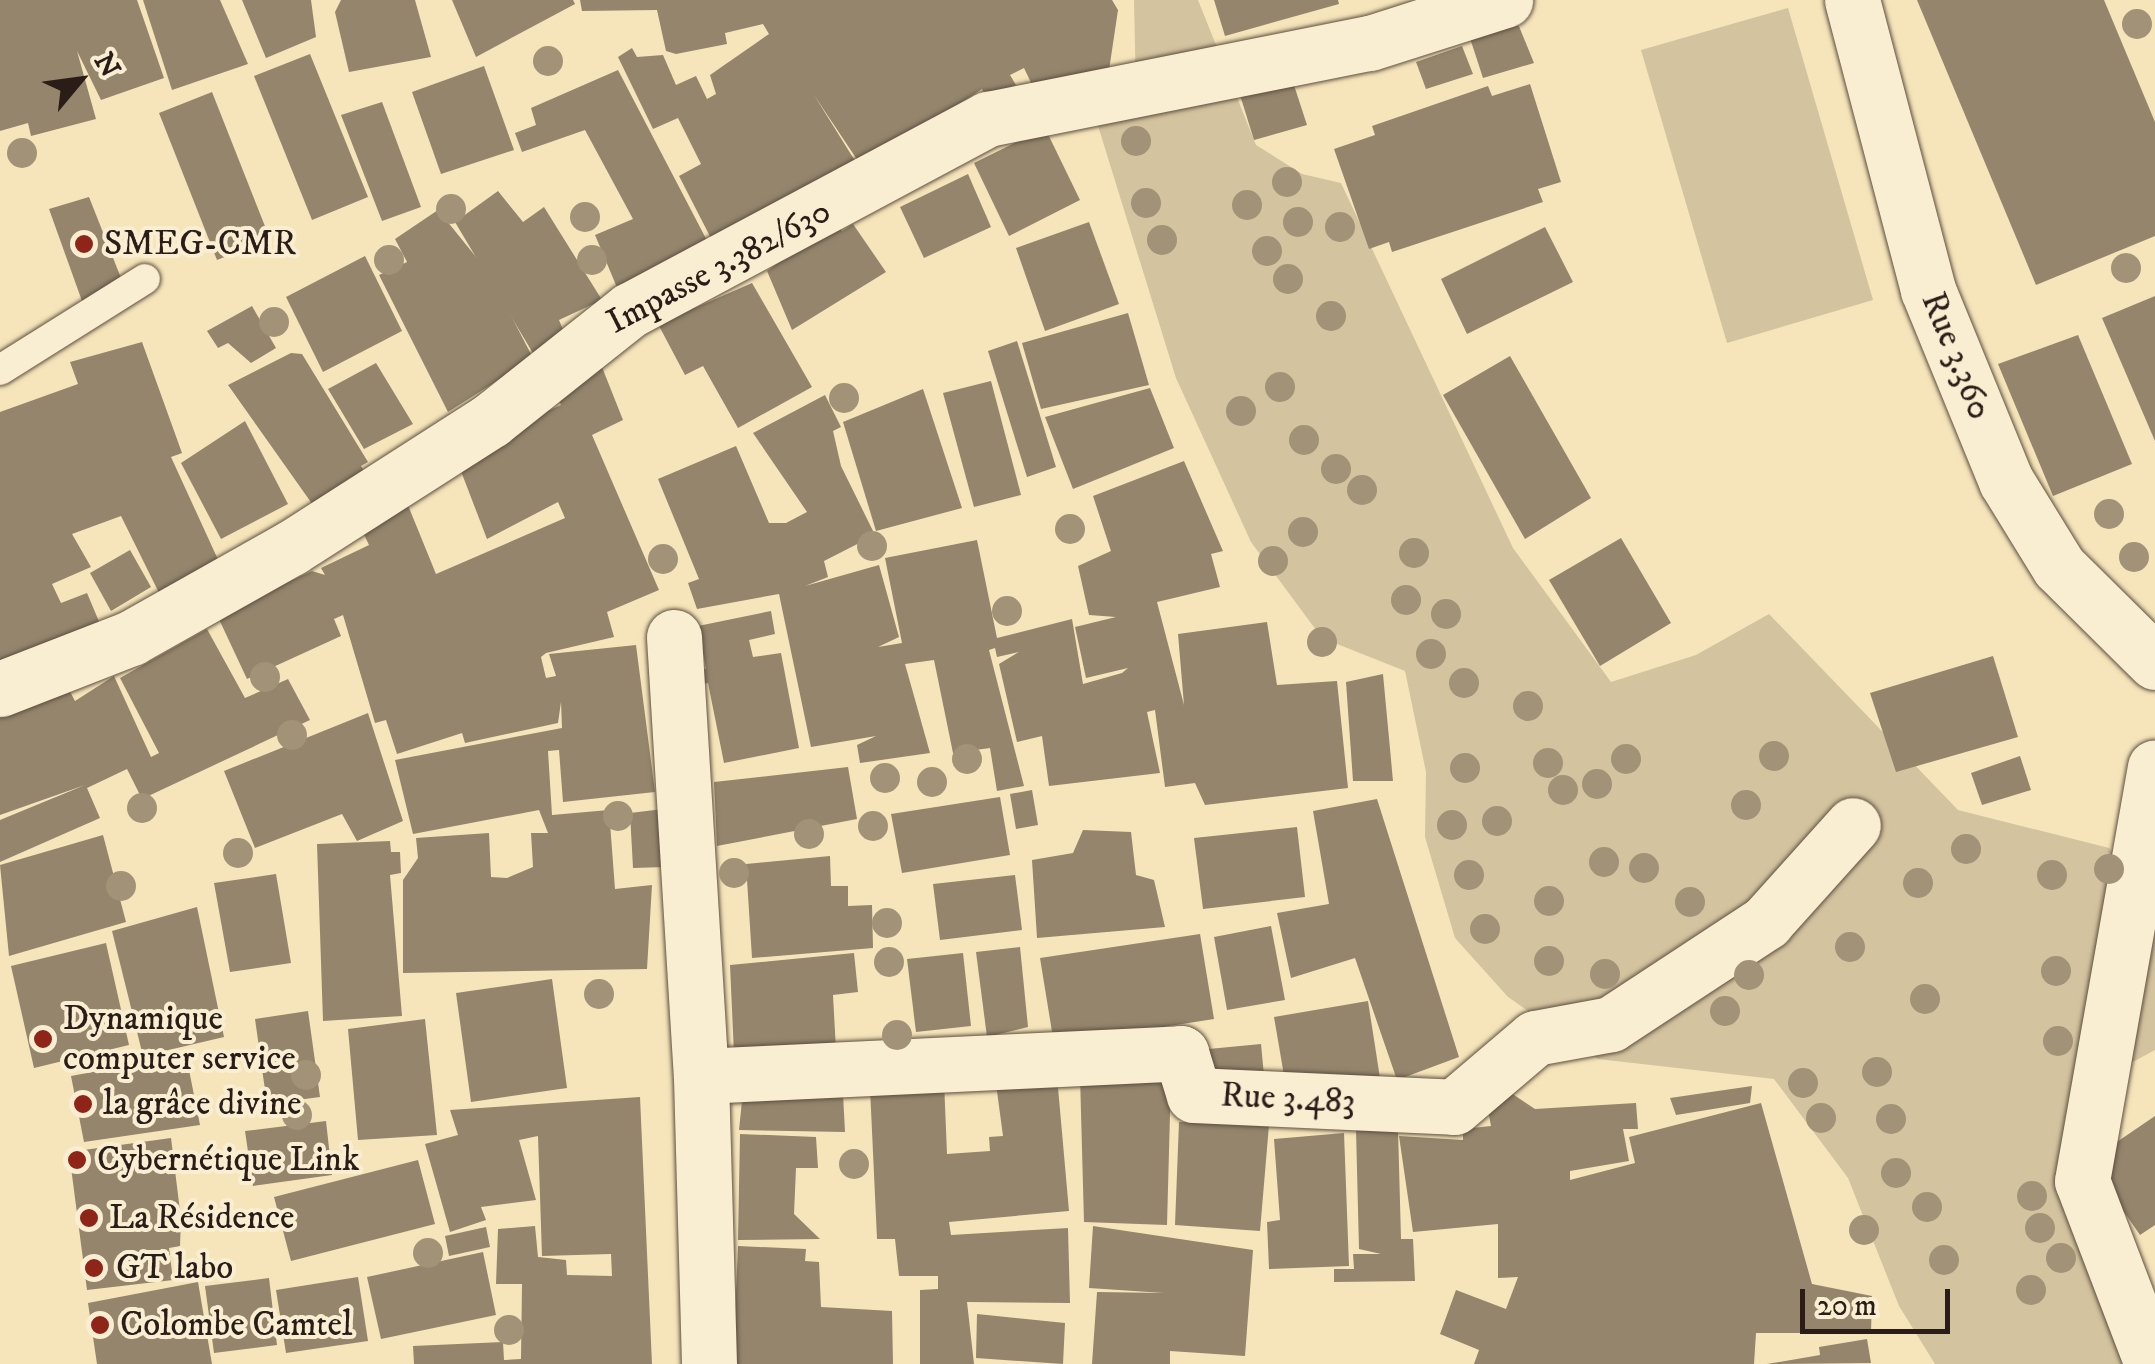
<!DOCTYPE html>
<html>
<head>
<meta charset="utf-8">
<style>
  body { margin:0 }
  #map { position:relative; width:2155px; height:1364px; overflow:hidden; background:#f6e5ba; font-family:"IM FELL DW Pica",serif }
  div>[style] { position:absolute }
  .green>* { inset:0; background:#d3c39e }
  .building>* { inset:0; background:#94856c }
  .roads { filter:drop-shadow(0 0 2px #5d4f40) drop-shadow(0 0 2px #5d4f40) }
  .lane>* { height:30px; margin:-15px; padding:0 15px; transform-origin:15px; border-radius:15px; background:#f9eed2 }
  .street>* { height:55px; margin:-27.5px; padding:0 27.5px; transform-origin:27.5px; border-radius:27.5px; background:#f9eed2 }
  .trees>* { width:30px; height:30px; margin:-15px; border-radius:50%; background:#a29277 }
  .dots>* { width:28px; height:28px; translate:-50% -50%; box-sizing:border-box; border:5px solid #f9eed2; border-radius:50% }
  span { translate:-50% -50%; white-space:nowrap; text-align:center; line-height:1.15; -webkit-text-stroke:8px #f9eed2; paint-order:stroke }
  .poi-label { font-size:35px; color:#2a1d18 }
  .left { translate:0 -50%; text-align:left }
  .street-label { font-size:35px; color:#2a1d18 }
  .north { position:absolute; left:30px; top:30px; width:100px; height:100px; -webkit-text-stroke:8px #f9eed2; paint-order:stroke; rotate:61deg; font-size:28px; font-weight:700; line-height:40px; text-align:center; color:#2a1d18 }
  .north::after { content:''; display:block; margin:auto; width:35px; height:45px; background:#2a1d18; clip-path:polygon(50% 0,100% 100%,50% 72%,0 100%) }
  .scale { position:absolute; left:1800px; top:1289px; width:150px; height:45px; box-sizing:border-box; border:5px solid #2a1d18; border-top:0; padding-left:12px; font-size:30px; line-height:35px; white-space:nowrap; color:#2a1d18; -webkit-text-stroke:8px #f9eed2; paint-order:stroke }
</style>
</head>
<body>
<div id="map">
  <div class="green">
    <div style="clip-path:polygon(1134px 0,1198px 0,1256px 145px,1302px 174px,1341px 183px,1513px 548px,1611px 682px,1696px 655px,1769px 614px,1958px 810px,2109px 848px,2155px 924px,2155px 1050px,2090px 1085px,2155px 1364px,1935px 1364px,1899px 1306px,1848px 1178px,1774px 1079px,1598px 1059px,1508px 997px,1455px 938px,1425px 837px,1426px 772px,1405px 671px,1322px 638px,1251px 542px,1176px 378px,1095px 116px,1136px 92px)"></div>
    <div style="clip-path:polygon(1788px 8px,1873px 300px,1727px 343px,1641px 50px)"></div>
  </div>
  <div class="building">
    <div style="clip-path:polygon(0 0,137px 0,164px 78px,101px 100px,77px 51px,96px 119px,31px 136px,28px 123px,0 131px)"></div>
    <div style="clip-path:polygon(143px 0,220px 0,248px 64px,172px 90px)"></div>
    <div style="clip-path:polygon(242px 0,311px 0,316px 37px,266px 58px)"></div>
    <div style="clip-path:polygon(341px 0,415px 0,431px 57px,349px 72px,335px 12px)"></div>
    <div style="clip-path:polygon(452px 0,573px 0,575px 4px,476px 57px)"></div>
    <div style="clip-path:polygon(580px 0,1112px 0,1118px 10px,1108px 77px,1036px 93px,1024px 68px,1010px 75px,1016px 85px,987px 99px,982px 89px,862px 167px,814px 95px,857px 164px,717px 250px,679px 176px,701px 164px,678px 118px,653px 129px,618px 57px,632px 48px,637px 57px,663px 55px,676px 85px,696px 76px,707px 99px,716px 94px,710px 75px,769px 34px,763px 24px,725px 33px,727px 44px,676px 54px,666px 51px,657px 10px,582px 11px)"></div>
    <div style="clip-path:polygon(1214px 0,1338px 0,1339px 4px,1225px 36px)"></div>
    <div style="clip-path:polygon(1917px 0,2104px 0,2155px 122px,2155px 236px,2036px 285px)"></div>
    <div style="clip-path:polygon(1516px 19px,1534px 63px,1483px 78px,1468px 32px)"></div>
    <div style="clip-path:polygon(1462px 46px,1473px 74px,1426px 89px,1416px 62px)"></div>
    <div style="clip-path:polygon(310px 54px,368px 197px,312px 220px,254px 76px)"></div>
    <div style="clip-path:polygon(484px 66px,514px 150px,441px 174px,412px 92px)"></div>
    <div style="clip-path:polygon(618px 70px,714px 254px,621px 297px,595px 235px,633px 219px,585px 130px,522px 152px,515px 133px,536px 125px,531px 108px)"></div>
    <div style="clip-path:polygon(1292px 79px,1307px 125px,1254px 140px,1240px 95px)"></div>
    <div style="clip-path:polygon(1530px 84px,1561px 182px,1538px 189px,1543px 202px,1392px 252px,1389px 242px,1369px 249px,1334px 149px,1375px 135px,1372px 126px,1488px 86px,1492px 96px)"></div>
    <div style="clip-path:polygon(212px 92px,270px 239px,217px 260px,159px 113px)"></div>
    <div style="clip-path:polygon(382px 102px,421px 207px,382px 221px,341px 115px)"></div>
    <div style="clip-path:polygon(1045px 128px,1080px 200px,1009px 236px,974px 163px)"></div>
    <div style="clip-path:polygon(968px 174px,991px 227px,924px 258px,900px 207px)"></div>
    <div style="clip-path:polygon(498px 191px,523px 222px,544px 207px,602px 300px,559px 320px,569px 344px,537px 360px,455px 222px)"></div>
    <div style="clip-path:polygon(89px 197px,121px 278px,82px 301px,49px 209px)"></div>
    <div style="clip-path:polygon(438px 210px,489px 273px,533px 358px,448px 412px,379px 275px,407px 262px,395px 239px)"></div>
    <div style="clip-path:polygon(836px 221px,842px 231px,853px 224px,886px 272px,792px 330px,767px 271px)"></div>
    <div style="clip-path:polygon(1089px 222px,1119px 304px,1045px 331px,1016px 248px)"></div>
    <div style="clip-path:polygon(1545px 227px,1573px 282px,1467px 334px,1441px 279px)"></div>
    <div style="clip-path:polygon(365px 256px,402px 331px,323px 372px,286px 297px)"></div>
    <div style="clip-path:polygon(752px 283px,812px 387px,738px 428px,703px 366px,685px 375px,658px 324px)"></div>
    <div style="clip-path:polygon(2155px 296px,2155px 441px,2102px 318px)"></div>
    <div style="clip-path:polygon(252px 306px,276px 348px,251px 363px,228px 343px,218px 348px,207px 331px)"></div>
    <div style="clip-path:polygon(1128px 313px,1149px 385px,1041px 409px,1022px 343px)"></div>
    <div style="clip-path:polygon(2078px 335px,2132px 464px,2053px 496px,1998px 364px)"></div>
    <div style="clip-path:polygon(1017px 341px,1056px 467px,1027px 477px,988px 351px)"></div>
    <div style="clip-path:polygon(142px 342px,182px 453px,171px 457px,226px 577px,166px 607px,121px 516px,72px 534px,91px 567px,52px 584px,61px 603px,87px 593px,106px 638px,0 679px,0 412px,78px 384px,70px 362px)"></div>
    <div style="clip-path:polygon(596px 352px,623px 420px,592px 435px,659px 590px,607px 612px,614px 637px,546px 653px,541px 657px,546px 678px,556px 676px,549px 654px,636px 645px,655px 792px,563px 802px,559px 750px,548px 751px,552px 815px,609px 810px,615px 889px,652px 885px,647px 969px,403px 973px,403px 880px,418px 858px,416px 838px,489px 833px,491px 877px,507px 878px,533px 867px,531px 833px,548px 833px,539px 810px,413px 834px,395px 760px,562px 728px,561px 702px,558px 723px,465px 743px,462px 733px,397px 754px,386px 720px,375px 723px,343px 615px,334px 619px,341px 636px,247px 679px,217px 615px,312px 571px,325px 575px,321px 568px,369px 545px,355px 516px,403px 493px,436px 574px,565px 518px,558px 502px,487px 539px,454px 453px,561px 405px,549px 378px)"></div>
    <div style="clip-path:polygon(291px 353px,302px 354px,368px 462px,361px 466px,371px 482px,320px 515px,228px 385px)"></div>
    <div style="clip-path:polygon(1510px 356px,1591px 498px,1525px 539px,1443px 395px)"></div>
    <div style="clip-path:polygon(376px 363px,413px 424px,364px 449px,328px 389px)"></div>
    <div style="clip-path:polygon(991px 381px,1021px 495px,974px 507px,943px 393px)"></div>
    <div style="clip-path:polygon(1150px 388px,1174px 448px,1073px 489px,1045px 417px)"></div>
    <div style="clip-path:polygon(923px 389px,962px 508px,876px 531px,843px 422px)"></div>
    <div style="clip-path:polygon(825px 395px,841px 427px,833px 431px,841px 466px,875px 535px,824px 561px,828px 577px,805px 586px,879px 565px,899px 637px,878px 647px,902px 643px,885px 558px,977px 540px,997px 638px,1072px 619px,1083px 684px,1122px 673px,1128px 668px,1086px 678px,1075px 627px,1116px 617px,1089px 615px,1078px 566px,1111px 551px,1093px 496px,1184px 461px,1223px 551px,1211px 554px,1220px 587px,1157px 602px,1184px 705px,1178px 634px,1267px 622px,1277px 685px,1337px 681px,1348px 788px,1205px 805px,1195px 783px,1165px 787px,1155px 710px,1147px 712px,1160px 773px,1049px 786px,1042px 736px,1017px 742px,999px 664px,1019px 652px,997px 657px,995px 648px,989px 650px,1024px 786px,997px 791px,990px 748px,953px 753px,934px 660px,905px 664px,930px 753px,860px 763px,857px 745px,876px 736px,811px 747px,779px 594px,697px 609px,688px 583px,699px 579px,658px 479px,736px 446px,769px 523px,786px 523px,807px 512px,753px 433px)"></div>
    <div style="clip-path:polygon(245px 421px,288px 504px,221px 539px,181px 463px)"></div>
    <div style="clip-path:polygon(1621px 538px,1671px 623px,1600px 666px,1549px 580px)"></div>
    <div style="clip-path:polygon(130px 550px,151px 587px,111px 611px,90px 573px)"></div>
    <div style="clip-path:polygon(771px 611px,775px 634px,749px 640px,753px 657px,781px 653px,799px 748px,724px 763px,708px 683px,699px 685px,696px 671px,706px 669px,698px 626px)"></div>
    <div style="clip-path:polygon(207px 629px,245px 698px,288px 679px,310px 720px,142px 799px,127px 769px,87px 788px,100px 818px,0 862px,0 820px,85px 785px,0 815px,0 706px,66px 684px,75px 701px,114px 676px,151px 757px,159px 753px,120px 678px)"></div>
    <div style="clip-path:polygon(1993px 656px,2018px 737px,1896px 772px,1870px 693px)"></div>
    <div style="clip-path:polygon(1383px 674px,1393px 781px,1353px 781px,1346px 682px)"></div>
    <div style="clip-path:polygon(368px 713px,403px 821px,357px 841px,342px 814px,255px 848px,224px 771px)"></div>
    <div style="clip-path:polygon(2020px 756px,2031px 790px,1982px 805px,1971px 773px)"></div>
    <div style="clip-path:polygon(848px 767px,857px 819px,717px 846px,714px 782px)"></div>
    <div style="clip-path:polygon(1032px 790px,1038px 825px,1016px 829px,1010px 794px)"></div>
    <div style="clip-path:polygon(1000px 797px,1010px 855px,902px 873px,891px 814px)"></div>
    <div style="clip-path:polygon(1377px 799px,1459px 1057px,1397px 1080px,1355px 958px,1291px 978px,1277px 913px,1329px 904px,1313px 811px)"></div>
    <div style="clip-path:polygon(663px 809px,666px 867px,633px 868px,630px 813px)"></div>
    <div style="clip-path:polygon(1297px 827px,1305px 897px,1203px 909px,1194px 838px)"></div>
    <div style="clip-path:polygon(1083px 830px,1131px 832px,1136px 875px,1154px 880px,1165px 927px,1037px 938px,1032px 860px,1073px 853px)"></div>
    <div style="clip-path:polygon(103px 835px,126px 922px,9px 956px,0 865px)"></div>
    <div style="clip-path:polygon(390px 841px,391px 852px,400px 852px,401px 873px,390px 875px,402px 1016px,323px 1021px,317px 844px)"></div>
    <div style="clip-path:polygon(830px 856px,831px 886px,848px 886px,848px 906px,872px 905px,873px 948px,752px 958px,746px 864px)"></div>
    <div style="clip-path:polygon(276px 874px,291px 963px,230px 972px,214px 883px)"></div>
    <div style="clip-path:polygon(1015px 875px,1022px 930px,940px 940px,933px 884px)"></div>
    <div style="clip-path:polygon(197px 907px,224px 1037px,143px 1056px,112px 931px)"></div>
    <div style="clip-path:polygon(1271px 926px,1285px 1000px,1227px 1010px,1214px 937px)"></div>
    <div style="clip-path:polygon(1200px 934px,1214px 1019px,1054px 1044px,1040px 958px)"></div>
    <div style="clip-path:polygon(106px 943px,129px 1045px,34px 1068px,11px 966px)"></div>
    <div style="clip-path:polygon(1020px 947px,1028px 1027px,987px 1037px,976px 952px)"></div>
    <div style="clip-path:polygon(854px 953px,858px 992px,833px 995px,836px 1050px,734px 1054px,730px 965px)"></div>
    <div style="clip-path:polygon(963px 953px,971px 1026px,916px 1032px,907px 959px)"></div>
    <div style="clip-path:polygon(552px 979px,567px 1088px,471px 1102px,456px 993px)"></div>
    <div style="clip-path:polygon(1368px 1001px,1380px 1078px,1287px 1093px,1274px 1017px)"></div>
    <div style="clip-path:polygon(308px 1011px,320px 1097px,267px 1104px,255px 1019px)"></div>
    <div style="clip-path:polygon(425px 1019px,437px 1135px,358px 1140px,348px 1029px)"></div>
    <div style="clip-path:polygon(1261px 1044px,1267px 1108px,1205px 1114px,1198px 1050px)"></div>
    <div style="clip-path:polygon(186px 1055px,200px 1125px,84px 1142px,71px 1076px)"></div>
    <div style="clip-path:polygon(1056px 1065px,1069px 1211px,949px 1222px,951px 1235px,1068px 1228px,1070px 1303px,967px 1302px,974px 1364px,920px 1364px,920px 1290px,938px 1289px,938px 1276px,899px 1276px,895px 1239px,877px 1239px,870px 1088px,944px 1081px,947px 1154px,990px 1151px,989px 1137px,1003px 1136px,994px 1069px)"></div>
    <div style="clip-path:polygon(1080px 1076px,1171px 1077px,1167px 1225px,1084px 1222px)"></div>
    <div style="clip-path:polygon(1752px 1086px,1750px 1103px,1676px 1115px,1670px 1098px)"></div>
    <div style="clip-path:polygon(743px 1091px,843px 1094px,845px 1132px,739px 1130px)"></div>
    <div style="clip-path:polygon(1511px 1093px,1535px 1109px,1636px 1103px,1638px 1129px,1623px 1129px,1629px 1161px,1570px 1171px,1570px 1180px,1635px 1163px,1629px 1137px,1761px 1103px,1812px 1284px,1872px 1296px,1871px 1333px,1756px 1333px,1754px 1364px,1474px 1364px,1479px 1350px,1440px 1334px,1456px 1290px,1506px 1309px,1518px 1277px,1498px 1278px,1498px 1224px,1413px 1232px,1399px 1136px,1463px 1140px,1463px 1129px,1491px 1126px,1486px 1100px)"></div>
    <div style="clip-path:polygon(640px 1097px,652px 1364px,414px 1364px,413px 1346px,503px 1342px,504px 1360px,521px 1359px,522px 1284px,496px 1284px,498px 1229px,535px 1226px,538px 1257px,566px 1260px,567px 1275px,612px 1276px,611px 1254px,542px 1256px,538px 1136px,519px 1140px,536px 1200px,481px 1207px,486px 1220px,450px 1232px,425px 1144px,458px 1135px,450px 1110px)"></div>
    <div style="clip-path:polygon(2155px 1116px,2155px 1225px,2140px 1235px,2089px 1161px)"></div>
    <div style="clip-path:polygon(326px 1121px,332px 1175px,253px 1186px,245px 1131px)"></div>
    <div style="clip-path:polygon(1179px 1122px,1269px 1125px,1260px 1231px,1175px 1225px)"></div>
    <div style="clip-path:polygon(1398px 1129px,1401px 1239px,1413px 1239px,1415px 1281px,1334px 1282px,1334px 1269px,1354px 1269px,1353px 1254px,1381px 1254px,1359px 1249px,1356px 1130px)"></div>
    <div style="clip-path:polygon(1344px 1133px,1349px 1266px,1269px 1269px,1267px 1222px,1280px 1220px,1274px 1139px)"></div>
    <div style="clip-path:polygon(740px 1134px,816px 1137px,818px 1168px,796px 1168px,794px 1214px,820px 1239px,738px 1240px)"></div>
    <div style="clip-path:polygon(171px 1138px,181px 1219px,180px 1246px,169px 1248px,173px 1280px,87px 1290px,69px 1152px)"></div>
    <div style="clip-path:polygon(418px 1160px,435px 1224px,291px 1261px,274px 1197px)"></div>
    <div style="clip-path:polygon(1093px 1226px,1253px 1250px,1245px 1356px,1170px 1351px,1170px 1364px,1092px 1364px,1097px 1292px,1164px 1293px,1089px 1288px)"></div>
    <div style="clip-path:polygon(486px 1227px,490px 1247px,449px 1256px,445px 1236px)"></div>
    <div style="clip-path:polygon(738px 1246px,806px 1249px,805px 1261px,819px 1262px,821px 1307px,892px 1311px,893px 1364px,733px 1364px)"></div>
    <div style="clip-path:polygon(483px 1252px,496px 1315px,381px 1339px,367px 1277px)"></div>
    <div style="clip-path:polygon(358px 1277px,368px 1341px,286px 1353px,276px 1290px)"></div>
    <div style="clip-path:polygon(269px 1278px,277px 1345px,214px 1353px,205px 1286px)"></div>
    <div style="clip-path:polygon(198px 1282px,212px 1364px,97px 1364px,88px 1303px)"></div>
    <div style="clip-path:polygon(977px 1314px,1065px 1323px,1063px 1364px,976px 1358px)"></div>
    <div style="clip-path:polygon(1867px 1339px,1871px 1363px,1767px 1364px,1820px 1355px,1819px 1347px)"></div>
  </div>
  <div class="roads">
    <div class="lane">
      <div style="left:0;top:370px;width:171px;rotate:-32.1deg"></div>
    </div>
    <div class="street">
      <div style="left:1852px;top:0;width:300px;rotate:75.3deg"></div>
      <div style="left:1928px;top:290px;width:206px;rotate:67.8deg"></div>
      <div style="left:2006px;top:481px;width:101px;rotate:58.4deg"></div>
      <div style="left:2059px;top:567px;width:135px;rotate:44.7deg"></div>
      <div style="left:674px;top:637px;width:440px;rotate:86.5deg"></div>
      <div style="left:0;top:689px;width:141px;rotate:-21.3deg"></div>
      <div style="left:131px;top:638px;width:184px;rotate:-29.4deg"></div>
      <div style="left:291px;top:548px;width:237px;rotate:-32.6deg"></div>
      <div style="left:491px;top:420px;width:177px;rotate:-38.4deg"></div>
      <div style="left:630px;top:310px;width:406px;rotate:-28.1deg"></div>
      <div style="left:988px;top:119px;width:389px;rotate:-11.3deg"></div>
      <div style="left:1370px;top:43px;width:142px;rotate:-17.7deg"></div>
      <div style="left:709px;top:1364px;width:288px;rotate:-91.6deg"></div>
      <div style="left:701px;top:1076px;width:481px;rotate:-2.7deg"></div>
      <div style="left:1181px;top:1053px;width:44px;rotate:72.8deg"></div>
      <div style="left:1194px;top:1095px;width:260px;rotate:2.6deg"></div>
      <div style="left:1454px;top:1107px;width:106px;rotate:-40.4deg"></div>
      <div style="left:1535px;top:1038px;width:77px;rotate:-10.4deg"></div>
      <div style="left:1611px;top:1024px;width:186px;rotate:-33.3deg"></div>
      <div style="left:1766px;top:922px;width:130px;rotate:-48.1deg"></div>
      <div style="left:2152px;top:1364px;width:196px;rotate:-110.9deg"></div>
      <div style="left:2082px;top:1181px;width:420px;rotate:-80deg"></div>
    </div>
  </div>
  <div class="trees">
    <div style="left:2137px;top:24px"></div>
    <div style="left:548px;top:61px"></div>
    <div style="left:1136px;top:141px"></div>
    <div style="left:22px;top:153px"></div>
    <div style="left:1287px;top:182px"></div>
    <div style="left:1146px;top:203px"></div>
    <div style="left:1247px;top:205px"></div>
    <div style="left:451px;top:209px"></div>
    <div style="left:585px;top:217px"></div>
    <div style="left:1298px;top:222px"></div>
    <div style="left:1340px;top:227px"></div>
    <div style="left:1162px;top:240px"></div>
    <div style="left:1267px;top:251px"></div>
    <div style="left:389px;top:260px"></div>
    <div style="left:592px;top:260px"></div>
    <div style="left:2126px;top:268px"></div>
    <div style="left:1288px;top:279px"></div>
    <div style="left:1331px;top:316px"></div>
    <div style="left:274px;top:322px"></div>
    <div style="left:1280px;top:387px"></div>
    <div style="left:844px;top:398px"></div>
    <div style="left:1241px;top:411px"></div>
    <div style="left:1304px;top:440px"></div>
    <div style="left:1336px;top:469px"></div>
    <div style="left:1362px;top:490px"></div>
    <div style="left:2109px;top:514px"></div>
    <div style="left:1070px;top:529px"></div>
    <div style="left:1303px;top:532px"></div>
    <div style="left:872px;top:546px"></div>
    <div style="left:1414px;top:553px"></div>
    <div style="left:2134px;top:557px"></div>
    <div style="left:663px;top:559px"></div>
    <div style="left:1273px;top:561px"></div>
    <div style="left:1406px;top:600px"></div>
    <div style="left:1007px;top:611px"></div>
    <div style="left:1446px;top:614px"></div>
    <div style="left:1322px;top:642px"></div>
    <div style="left:1431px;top:654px"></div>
    <div style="left:265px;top:677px"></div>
    <div style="left:1464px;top:683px"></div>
    <div style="left:1528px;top:706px"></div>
    <div style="left:292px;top:735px"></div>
    <div style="left:1774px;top:756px"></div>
    <div style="left:967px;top:759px"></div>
    <div style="left:1626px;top:759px"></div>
    <div style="left:1548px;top:763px"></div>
    <div style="left:1465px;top:768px"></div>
    <div style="left:885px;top:778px"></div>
    <div style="left:932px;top:782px"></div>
    <div style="left:1597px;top:784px"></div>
    <div style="left:1563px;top:790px"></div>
    <div style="left:1746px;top:805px"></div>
    <div style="left:142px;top:808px"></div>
    <div style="left:618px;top:816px"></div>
    <div style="left:1497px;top:821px"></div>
    <div style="left:1452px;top:825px"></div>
    <div style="left:873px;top:826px"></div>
    <div style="left:809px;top:834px"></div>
    <div style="left:1966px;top:849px"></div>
    <div style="left:238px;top:853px"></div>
    <div style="left:1604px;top:862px"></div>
    <div style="left:1644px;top:868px"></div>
    <div style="left:2109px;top:869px"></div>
    <div style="left:734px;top:873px"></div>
    <div style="left:1469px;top:875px"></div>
    <div style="left:2052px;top:875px"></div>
    <div style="left:1918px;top:883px"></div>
    <div style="left:121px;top:886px"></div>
    <div style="left:1549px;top:901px"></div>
    <div style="left:1690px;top:902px"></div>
    <div style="left:887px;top:923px"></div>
    <div style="left:1485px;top:929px"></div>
    <div style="left:1850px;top:947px"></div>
    <div style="left:1549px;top:961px"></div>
    <div style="left:889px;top:962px"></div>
    <div style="left:2056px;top:971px"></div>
    <div style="left:1605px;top:974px"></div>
    <div style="left:1749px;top:975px"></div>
    <div style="left:599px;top:994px"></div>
    <div style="left:1925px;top:999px"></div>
    <div style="left:1725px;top:1011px"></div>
    <div style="left:897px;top:1035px"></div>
    <div style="left:2058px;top:1041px"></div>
    <div style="left:1877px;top:1072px"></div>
    <div style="left:306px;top:1075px"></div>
    <div style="left:1803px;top:1083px"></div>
    <div style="left:297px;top:1115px"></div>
    <div style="left:1821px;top:1118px"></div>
    <div style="left:1891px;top:1119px"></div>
    <div style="left:854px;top:1164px"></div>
    <div style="left:1896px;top:1173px"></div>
    <div style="left:2032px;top:1196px"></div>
    <div style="left:1927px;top:1207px"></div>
    <div style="left:2040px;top:1228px"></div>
    <div style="left:1864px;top:1230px"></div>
    <div style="left:428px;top:1253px"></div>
    <div style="left:2061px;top:1258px"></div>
    <div style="left:1944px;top:1260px"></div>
    <div style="left:2031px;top:1290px"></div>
    <div style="left:509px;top:1330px"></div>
  </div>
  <div class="dots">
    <div style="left:84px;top:244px;background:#8f2418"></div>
    <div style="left:43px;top:1039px;background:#8f2418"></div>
    <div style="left:83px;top:1104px;background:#8f2418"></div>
    <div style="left:77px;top:1160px;background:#8f2418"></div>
    <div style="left:89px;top:1218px;background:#8f2418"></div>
    <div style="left:94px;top:1268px;background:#8f2418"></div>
    <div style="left:100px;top:1325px;background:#8f2418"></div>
  </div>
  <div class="poi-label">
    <span class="left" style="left:104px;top:244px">SMEG-CMR</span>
    <span class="left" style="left:63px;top:1039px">Dynamique<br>computer service</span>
    <span class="left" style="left:103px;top:1104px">la grâce divine</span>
    <span class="left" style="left:97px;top:1160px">Cybernétique Link</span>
    <span class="left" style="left:109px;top:1218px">La Résidence</span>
    <span class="left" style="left:116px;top:1268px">GT labo</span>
    <span class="left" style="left:120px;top:1325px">Colombe Camtel</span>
  </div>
  <div class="street-label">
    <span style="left:719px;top:267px;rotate:-28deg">Impasse 3.382/630</span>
    <span style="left:1956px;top:356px;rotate:68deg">Rue 3.360</span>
    <span style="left:1288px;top:1099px;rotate:3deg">Rue 3.483</span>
  </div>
  <div class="north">N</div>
  <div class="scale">20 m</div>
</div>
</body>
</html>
